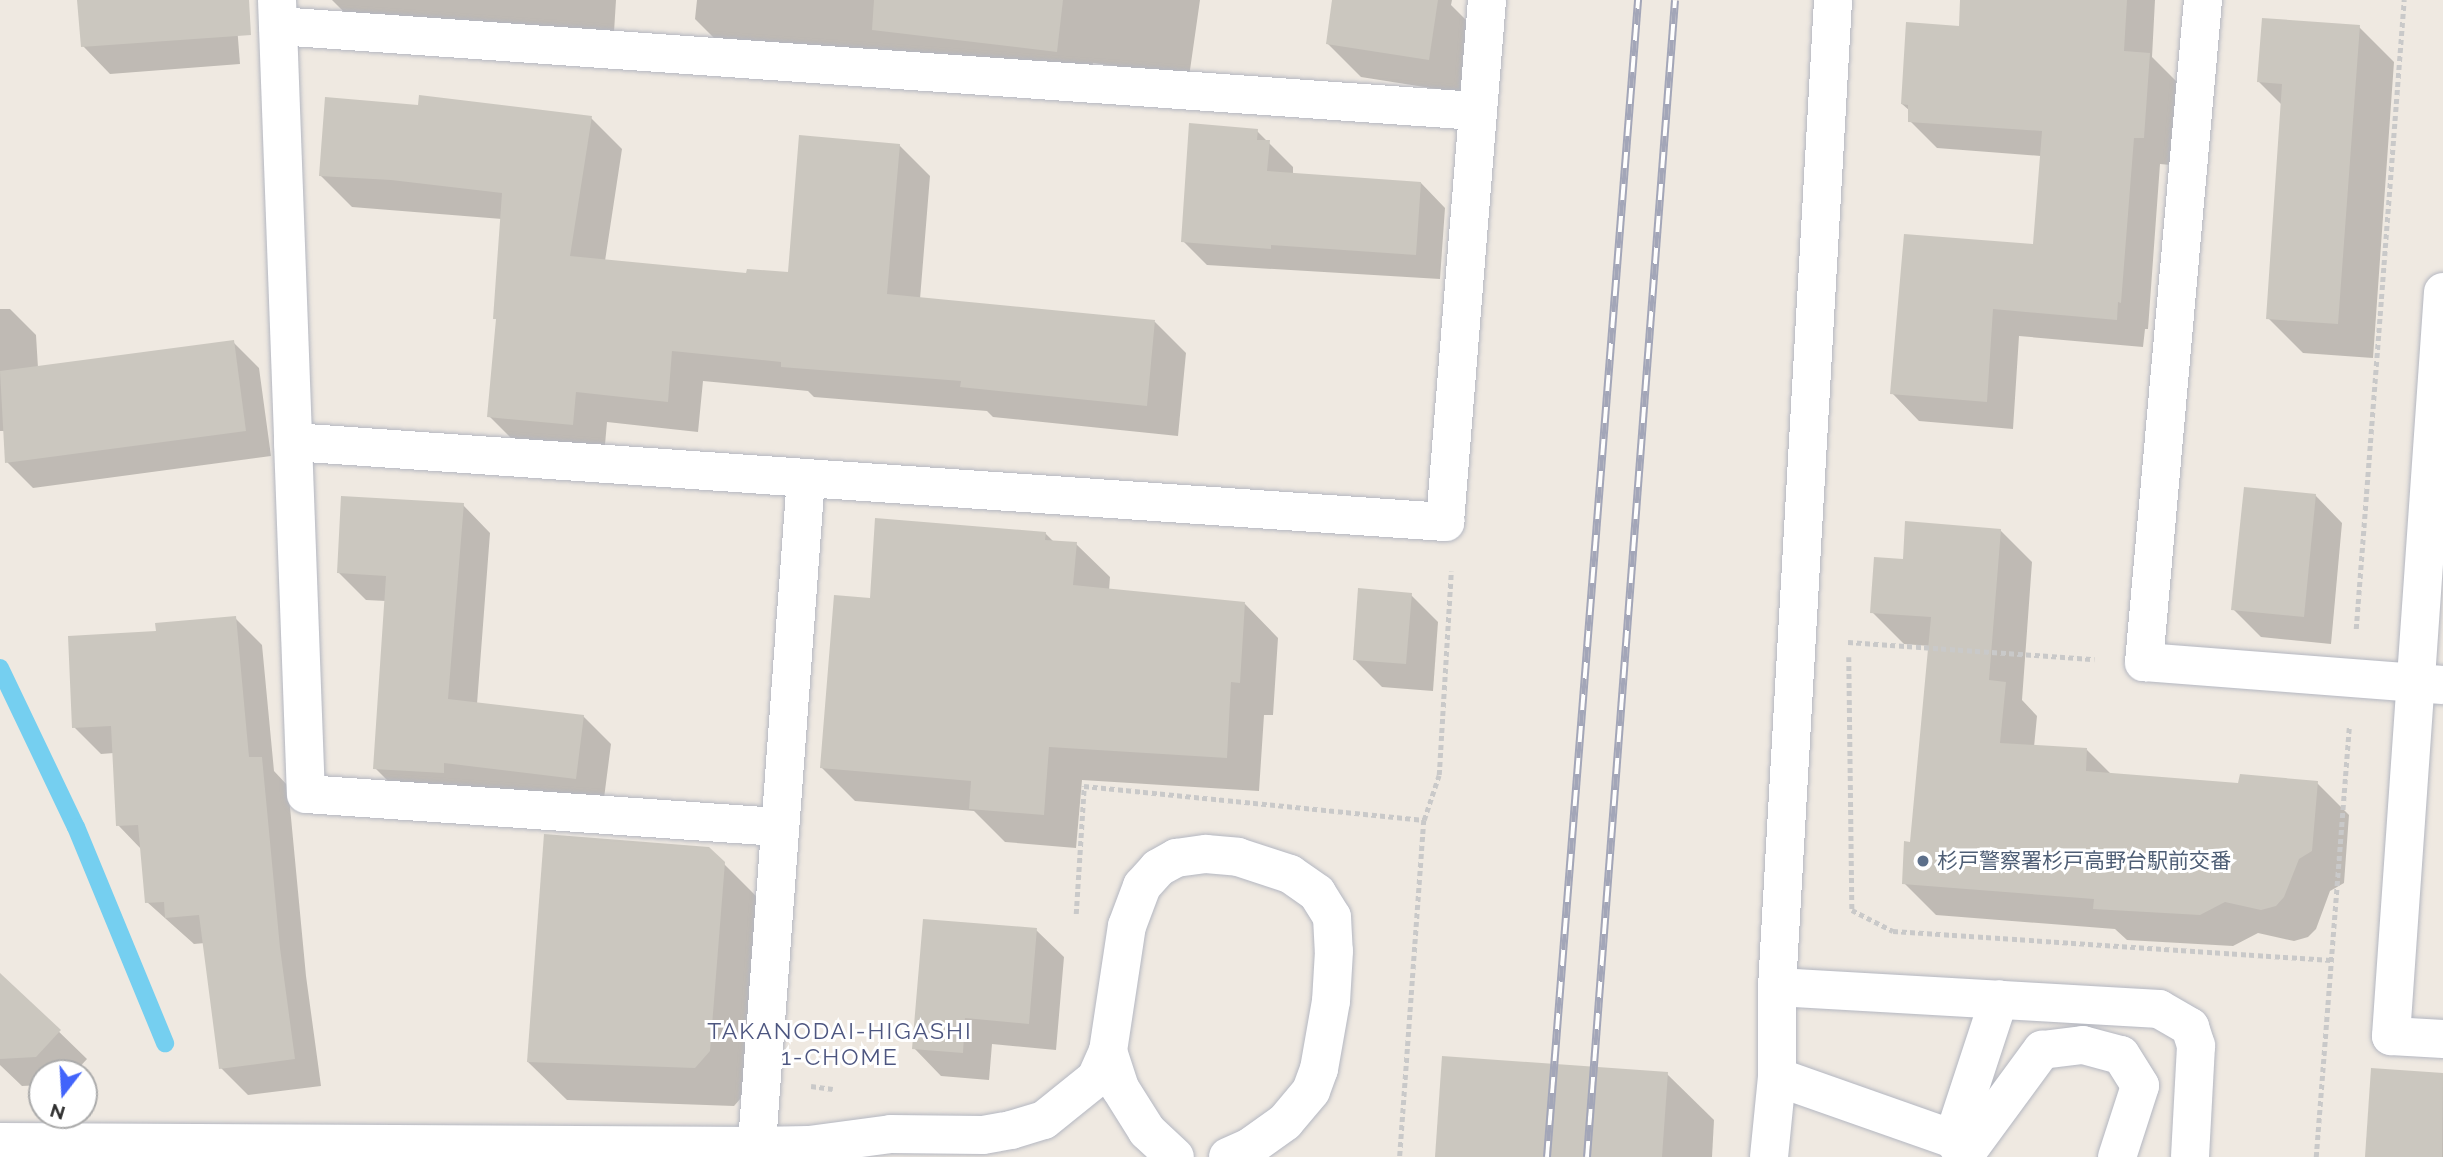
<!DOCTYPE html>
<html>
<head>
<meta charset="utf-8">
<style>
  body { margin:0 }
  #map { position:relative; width:2443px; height:1157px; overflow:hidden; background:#efe9e1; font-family:Raleway,"Noto Sans JP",sans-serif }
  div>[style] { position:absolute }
  .shadow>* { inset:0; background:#0003 }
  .stream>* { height:18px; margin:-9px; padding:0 9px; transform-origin:9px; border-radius:9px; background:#75cff0 }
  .building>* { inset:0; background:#cbc7bf }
  .path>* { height:4.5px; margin-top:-2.25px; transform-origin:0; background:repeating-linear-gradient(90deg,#c9c9c9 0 5px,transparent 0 8.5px) }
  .roads { filter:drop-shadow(0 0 2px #b4b7c1) drop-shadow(0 0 2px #b4b7c1) }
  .minor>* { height:38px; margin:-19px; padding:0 19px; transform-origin:19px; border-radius:19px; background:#fff }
  .rail>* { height:8px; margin-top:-4px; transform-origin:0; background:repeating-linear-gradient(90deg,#fff 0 16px,#a3a6b8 0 32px); box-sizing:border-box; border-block:2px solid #a3a6b8 }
  .dots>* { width:19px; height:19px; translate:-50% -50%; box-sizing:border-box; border:4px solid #fff; border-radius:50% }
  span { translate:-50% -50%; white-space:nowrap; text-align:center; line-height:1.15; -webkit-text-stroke:6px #fff; paint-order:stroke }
  .service-label { font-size:21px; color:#4e5e75 }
  .left { translate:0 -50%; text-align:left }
  .neighbourhood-label { font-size:23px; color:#4d5680; letter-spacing:2px }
  .north { position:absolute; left:28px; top:1059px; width:70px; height:70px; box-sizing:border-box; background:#fff; border:2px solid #ababab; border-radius:50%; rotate:197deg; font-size:19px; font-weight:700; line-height:28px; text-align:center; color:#2e2e2e }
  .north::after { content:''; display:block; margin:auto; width:24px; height:32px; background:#4264fb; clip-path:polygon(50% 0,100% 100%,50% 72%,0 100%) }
</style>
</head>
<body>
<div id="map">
  <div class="shadow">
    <div style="clip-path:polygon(79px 0,235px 0,240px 64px,110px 74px,83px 46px)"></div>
    <div style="clip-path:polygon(332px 0,616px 0,613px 48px,361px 29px)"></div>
    <div style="clip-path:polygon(697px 0,1200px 0,1189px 77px,1093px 63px,1091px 85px,729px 53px,695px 19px)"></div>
    <div style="clip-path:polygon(1334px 0,1452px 0,1451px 5px,1472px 26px,1462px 93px,1361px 77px,1327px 43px)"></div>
    <div style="clip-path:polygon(1962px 0,2155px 0,2152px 57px,2177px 82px,2171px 165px,2160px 164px,2148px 329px,2145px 329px,2143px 347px,2019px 336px,2013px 429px,1919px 421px,1892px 393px,2034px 245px,2041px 156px,1937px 148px,1910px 121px,1910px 111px,1902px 104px,1961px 28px)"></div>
    <div style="clip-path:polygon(2359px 27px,2394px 62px,2373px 358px,2303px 353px,2268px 318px,2282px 105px,2259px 82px)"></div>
    <div style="clip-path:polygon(591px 118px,622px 149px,605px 261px,748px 275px,790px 274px,899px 145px,930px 176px,920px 299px,1155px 322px,1186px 353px,1178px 436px,993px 417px,987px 411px,814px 397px,808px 391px,703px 381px,698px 432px,607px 422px,604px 456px,520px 447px,489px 416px,498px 321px,495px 318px,502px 219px,352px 207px,321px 176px)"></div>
    <div style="clip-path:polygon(1257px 131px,1293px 167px,1293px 174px,1421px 183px,1445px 208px,1440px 279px,1207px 265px,1183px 241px)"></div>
    <div style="clip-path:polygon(0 309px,10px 309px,36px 335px,38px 368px,233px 342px,259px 368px,271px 456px,33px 488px,7px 462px,5px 431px,0 431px)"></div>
    <div style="clip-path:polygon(2315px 495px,2342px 523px,2331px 644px,2261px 637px,2233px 609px)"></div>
    <div style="clip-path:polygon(463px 505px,490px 533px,477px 704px,583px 716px,611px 744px,603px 806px,402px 795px,375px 768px,386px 601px,366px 600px,338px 572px)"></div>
    <div style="clip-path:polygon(2000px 530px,2032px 562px,2022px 700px,2037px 716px,2034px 747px,2087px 750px,2112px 775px,2239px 785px,2317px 783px,2349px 815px,2344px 883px,2330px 891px,2316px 929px,2308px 937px,2294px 941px,2258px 933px,2233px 946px,2127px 940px,2115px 929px,1936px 915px,1904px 883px,1911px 844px,1930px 646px,1904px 644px,1872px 612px,1904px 561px)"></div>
    <div style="clip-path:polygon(1045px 533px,1054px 542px,1076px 544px,1110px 577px,1109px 591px,1245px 604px,1278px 638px,1273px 715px,1264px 715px,1259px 791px,1082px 780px,1076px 848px,1005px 842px,974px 811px,855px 801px,822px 768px,872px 600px)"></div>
    <div style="clip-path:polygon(1411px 595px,1438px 622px,1433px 691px,1382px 687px,1354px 659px)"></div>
    <div style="clip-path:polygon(235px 618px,262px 645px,274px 771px,288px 786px,306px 976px,321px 1086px,248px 1095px,221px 1068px,205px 943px,194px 944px,147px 902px,142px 850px,118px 825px,114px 753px,101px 754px,74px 727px,158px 633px)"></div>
    <div style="clip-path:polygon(709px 849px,762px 902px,748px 1090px,734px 1106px,567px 1100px,528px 1062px)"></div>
    <div style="clip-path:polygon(1036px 930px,1064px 957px,1056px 1050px,992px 1044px,989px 1080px,941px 1076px,914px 1048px)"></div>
    <div style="clip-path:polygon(18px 992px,87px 1059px,74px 1073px,42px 1073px,42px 1085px,22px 1086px,0 1065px,0 1011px)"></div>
    <div style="clip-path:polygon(2373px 1070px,2443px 1075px,2443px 1157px,2367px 1157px)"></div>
    <div style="clip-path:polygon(1667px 1074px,1714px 1120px,1712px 1157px,1437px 1157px)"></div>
  </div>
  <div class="stream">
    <div style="left:0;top:668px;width:176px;rotate:64.5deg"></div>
    <div style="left:76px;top:827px;width:234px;rotate:67.6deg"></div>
  </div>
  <div class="building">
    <div style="clip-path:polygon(77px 0,249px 0,251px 35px,81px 47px)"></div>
    <div style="clip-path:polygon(874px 0,1063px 0,1057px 52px,872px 30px)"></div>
    <div style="clip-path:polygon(1332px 0,1438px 0,1429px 60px,1326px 44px)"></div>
    <div style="clip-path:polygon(1960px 0,2127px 0,2124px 51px,2150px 53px,2144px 138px,2134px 138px,2121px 303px,2118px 302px,2117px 320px,1993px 309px,1987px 402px,1890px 394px,1904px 234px,2033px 244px,2042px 131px,1908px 122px,1908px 105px,1901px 104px,1906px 22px,1959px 26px)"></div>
    <div style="clip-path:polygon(2262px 18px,2360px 25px,2338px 324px,2266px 319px,2282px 84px,2257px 82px)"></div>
    <div style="clip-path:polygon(419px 95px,592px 116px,570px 256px,746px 273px,747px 269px,788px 272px,799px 135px,900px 144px,887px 294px,1155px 320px,1147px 406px,960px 387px,961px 381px,781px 367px,781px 362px,672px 351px,668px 402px,576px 392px,573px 425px,487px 417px,496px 319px,493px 319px,502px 193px,391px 180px,319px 176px,325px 97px,418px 105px)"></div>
    <div style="clip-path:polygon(1189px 123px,1258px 129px,1257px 140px,1270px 140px,1267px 171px,1421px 182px,1416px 255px,1271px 245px,1271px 249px,1181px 242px)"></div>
    <div style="clip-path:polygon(234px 340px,246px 431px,5px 463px,0 371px)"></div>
    <div style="clip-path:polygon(2244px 487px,2316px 494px,2304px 617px,2231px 610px)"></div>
    <div style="clip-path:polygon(341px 496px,464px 503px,448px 699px,584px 715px,576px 779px,444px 763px,444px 773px,373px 769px,386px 576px,337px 573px)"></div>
    <div style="clip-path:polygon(875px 518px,1046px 532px,1045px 540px,1077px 542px,1073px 585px,1245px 602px,1240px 683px,1231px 682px,1227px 758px,1049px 747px,1044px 815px,969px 809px,971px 781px,820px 768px,834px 595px,870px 598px)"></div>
    <div style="clip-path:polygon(1905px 521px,2001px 529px,1989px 680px,2006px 682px,2000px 743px,2087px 748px,2086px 771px,2238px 783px,2240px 774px,2318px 781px,2312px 851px,2299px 859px,2284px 897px,2276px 906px,2261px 910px,2225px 902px,2200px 915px,2093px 909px,2094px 899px,1902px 884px,1904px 841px,1910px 842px,1931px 617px,1870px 613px,1874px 557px,1903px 559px)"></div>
    <div style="clip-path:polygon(1358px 588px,1412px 593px,1406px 664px,1353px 660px)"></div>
    <div style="clip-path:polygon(236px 616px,249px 757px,262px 757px,280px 948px,295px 1059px,219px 1069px,199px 915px,165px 918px,164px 902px,145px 903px,138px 825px,116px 826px,111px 726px,72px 728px,68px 636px,156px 631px,155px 623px)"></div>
    <div style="clip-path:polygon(544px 834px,709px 847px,725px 862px,710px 1051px,695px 1068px,527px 1062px)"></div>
    <div style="clip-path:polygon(923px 919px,1037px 928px,1029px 1024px,965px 1018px,963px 1053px,912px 1049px)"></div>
    <div style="clip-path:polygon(0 973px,61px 1030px,36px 1057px,0 1059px)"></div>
    <div style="clip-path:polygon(1442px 1056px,1668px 1072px,1662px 1157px,1435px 1157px)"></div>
    <div style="clip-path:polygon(2371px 1068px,2443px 1073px,2442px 1157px,2365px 1157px)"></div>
  </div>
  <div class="path">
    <div style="left:2356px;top:629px;width:631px;rotate:-85.64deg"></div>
    <div style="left:1848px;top:642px;width:247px;rotate:4deg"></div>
    <div style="left:1849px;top:657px;width:253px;rotate:89.3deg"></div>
    <div style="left:1852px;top:910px;width:46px;rotate:27.1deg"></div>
    <div style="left:1893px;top:931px;width:439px;rotate:3.8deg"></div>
    <div style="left:1424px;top:820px;width:47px;rotate:-71.6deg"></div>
    <div style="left:1439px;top:775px;width:204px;rotate:-86.6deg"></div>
    <div style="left:1076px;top:914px;width:128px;rotate:-86.4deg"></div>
    <div style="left:1084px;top:786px;width:342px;rotate:5.7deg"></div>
    <div style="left:1424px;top:820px;width:338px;rotate:94.1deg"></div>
    <div style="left:811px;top:1086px;width:22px;rotate:8deg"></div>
    <div style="left:2316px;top:1157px;width:433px;rotate:-85.6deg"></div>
  </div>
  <div class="roads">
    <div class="minor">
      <div style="left:277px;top:0;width:442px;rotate:87.9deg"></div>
      <div style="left:293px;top:442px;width:514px;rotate:4.01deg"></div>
      <div style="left:2203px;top:0;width:665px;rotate:95.09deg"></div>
      <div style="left:2144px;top:662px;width:300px;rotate:4.4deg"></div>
      <div style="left:278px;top:26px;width:1201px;rotate:4.06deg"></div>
      <div style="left:2443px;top:292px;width:746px;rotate:94deg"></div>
      <div style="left:2391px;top:1036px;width:52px;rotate:3.3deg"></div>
      <div style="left:293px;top:442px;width:352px;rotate:87.9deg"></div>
      <div style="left:306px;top:794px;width:475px;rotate:4deg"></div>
      <div style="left:1777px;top:987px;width:383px;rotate:3.3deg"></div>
      <div style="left:2159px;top:1009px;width:36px;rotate:30deg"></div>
      <div style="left:2190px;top:1027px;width:20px;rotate:72deg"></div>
      <div style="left:2196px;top:1046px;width:111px;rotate:93.1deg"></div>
      <div style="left:1108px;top:1051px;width:39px;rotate:72deg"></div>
      <div style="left:1120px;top:1088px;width:51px;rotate:57.9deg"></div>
      <div style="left:1147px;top:1131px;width:38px;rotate:43deg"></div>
      <div style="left:1777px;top:1077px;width:187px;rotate:19.4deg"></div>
      <div style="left:1953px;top:1139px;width:22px;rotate:56deg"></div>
      <div style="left:1953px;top:1139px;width:147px;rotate:-71.8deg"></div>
      <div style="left:0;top:1142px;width:756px;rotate:0.3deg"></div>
      <div style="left:756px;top:1146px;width:53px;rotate:-1.1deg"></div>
      <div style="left:809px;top:1145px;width:83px;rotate:-7.6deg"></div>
      <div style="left:891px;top:1134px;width:92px;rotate:0.6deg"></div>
      <div style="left:983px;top:1135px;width:28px;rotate:-10deg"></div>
      <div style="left:1011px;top:1130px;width:34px;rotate:-17deg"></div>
      <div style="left:1044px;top:1120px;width:67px;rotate:-38.9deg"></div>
      <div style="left:1096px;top:1078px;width:30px;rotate:-66deg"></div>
      <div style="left:1108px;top:1051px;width:126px;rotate:-81.4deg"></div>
      <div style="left:1127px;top:926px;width:43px;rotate:-69.4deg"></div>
      <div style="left:1142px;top:886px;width:24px;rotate:-48deg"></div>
      <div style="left:1158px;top:868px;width:21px;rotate:-29deg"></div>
      <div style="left:1176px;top:858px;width:30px;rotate:-8deg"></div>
      <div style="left:1206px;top:854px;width:32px;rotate:5deg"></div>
      <div style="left:1238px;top:857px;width:55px;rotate:18.1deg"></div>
      <div style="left:1290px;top:874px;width:33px;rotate:35deg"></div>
      <div style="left:1317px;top:893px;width:28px;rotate:58deg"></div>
      <div style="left:1332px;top:917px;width:34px;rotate:87deg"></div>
      <div style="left:1334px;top:951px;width:50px;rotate:93.4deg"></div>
      <div style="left:1331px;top:1001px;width:69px;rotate:100deg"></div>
      <div style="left:1319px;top:1069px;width:23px;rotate:110deg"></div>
      <div style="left:1311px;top:1091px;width:40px;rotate:130deg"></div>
      <div style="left:1285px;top:1122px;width:43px;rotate:144.5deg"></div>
      <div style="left:1250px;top:1147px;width:24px;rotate:156deg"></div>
      <div style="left:1964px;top:1156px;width:132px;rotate:-53.7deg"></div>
      <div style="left:2042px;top:1050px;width:41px;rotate:-7deg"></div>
      <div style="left:2083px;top:1045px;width:39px;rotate:15deg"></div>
      <div style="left:2121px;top:1055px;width:36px;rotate:58deg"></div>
      <div style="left:2140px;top:1086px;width:75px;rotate:107.9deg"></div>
      <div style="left:756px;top:1157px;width:681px;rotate:-85.79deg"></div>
      <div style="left:806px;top:478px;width:641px;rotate:3.94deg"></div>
      <div style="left:1445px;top:522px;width:524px;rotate:-85.4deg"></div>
      <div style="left:1769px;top:1157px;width:80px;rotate:-84.3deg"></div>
      <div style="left:1777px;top:1077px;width:90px;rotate:-90deg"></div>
      <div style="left:1777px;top:987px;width:989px;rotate:-86.75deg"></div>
    </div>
  </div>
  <div class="rail">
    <div style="left:1547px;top:1157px;width:1161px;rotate:-85.5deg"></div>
    <div style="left:1587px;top:1157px;width:1160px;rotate:-85.65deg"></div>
  </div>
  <div class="dots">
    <div style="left:1923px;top:861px;background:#5c6f8a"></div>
  </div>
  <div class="service-label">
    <span class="left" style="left:1937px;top:861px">杉戸警察署杉戸高野台駅前交番</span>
  </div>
  <div class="neighbourhood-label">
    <span style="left:840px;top:1044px">TAKANODAI-HIGASHI<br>1-CHOME</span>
  </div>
  <div class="north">N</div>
</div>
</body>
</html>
